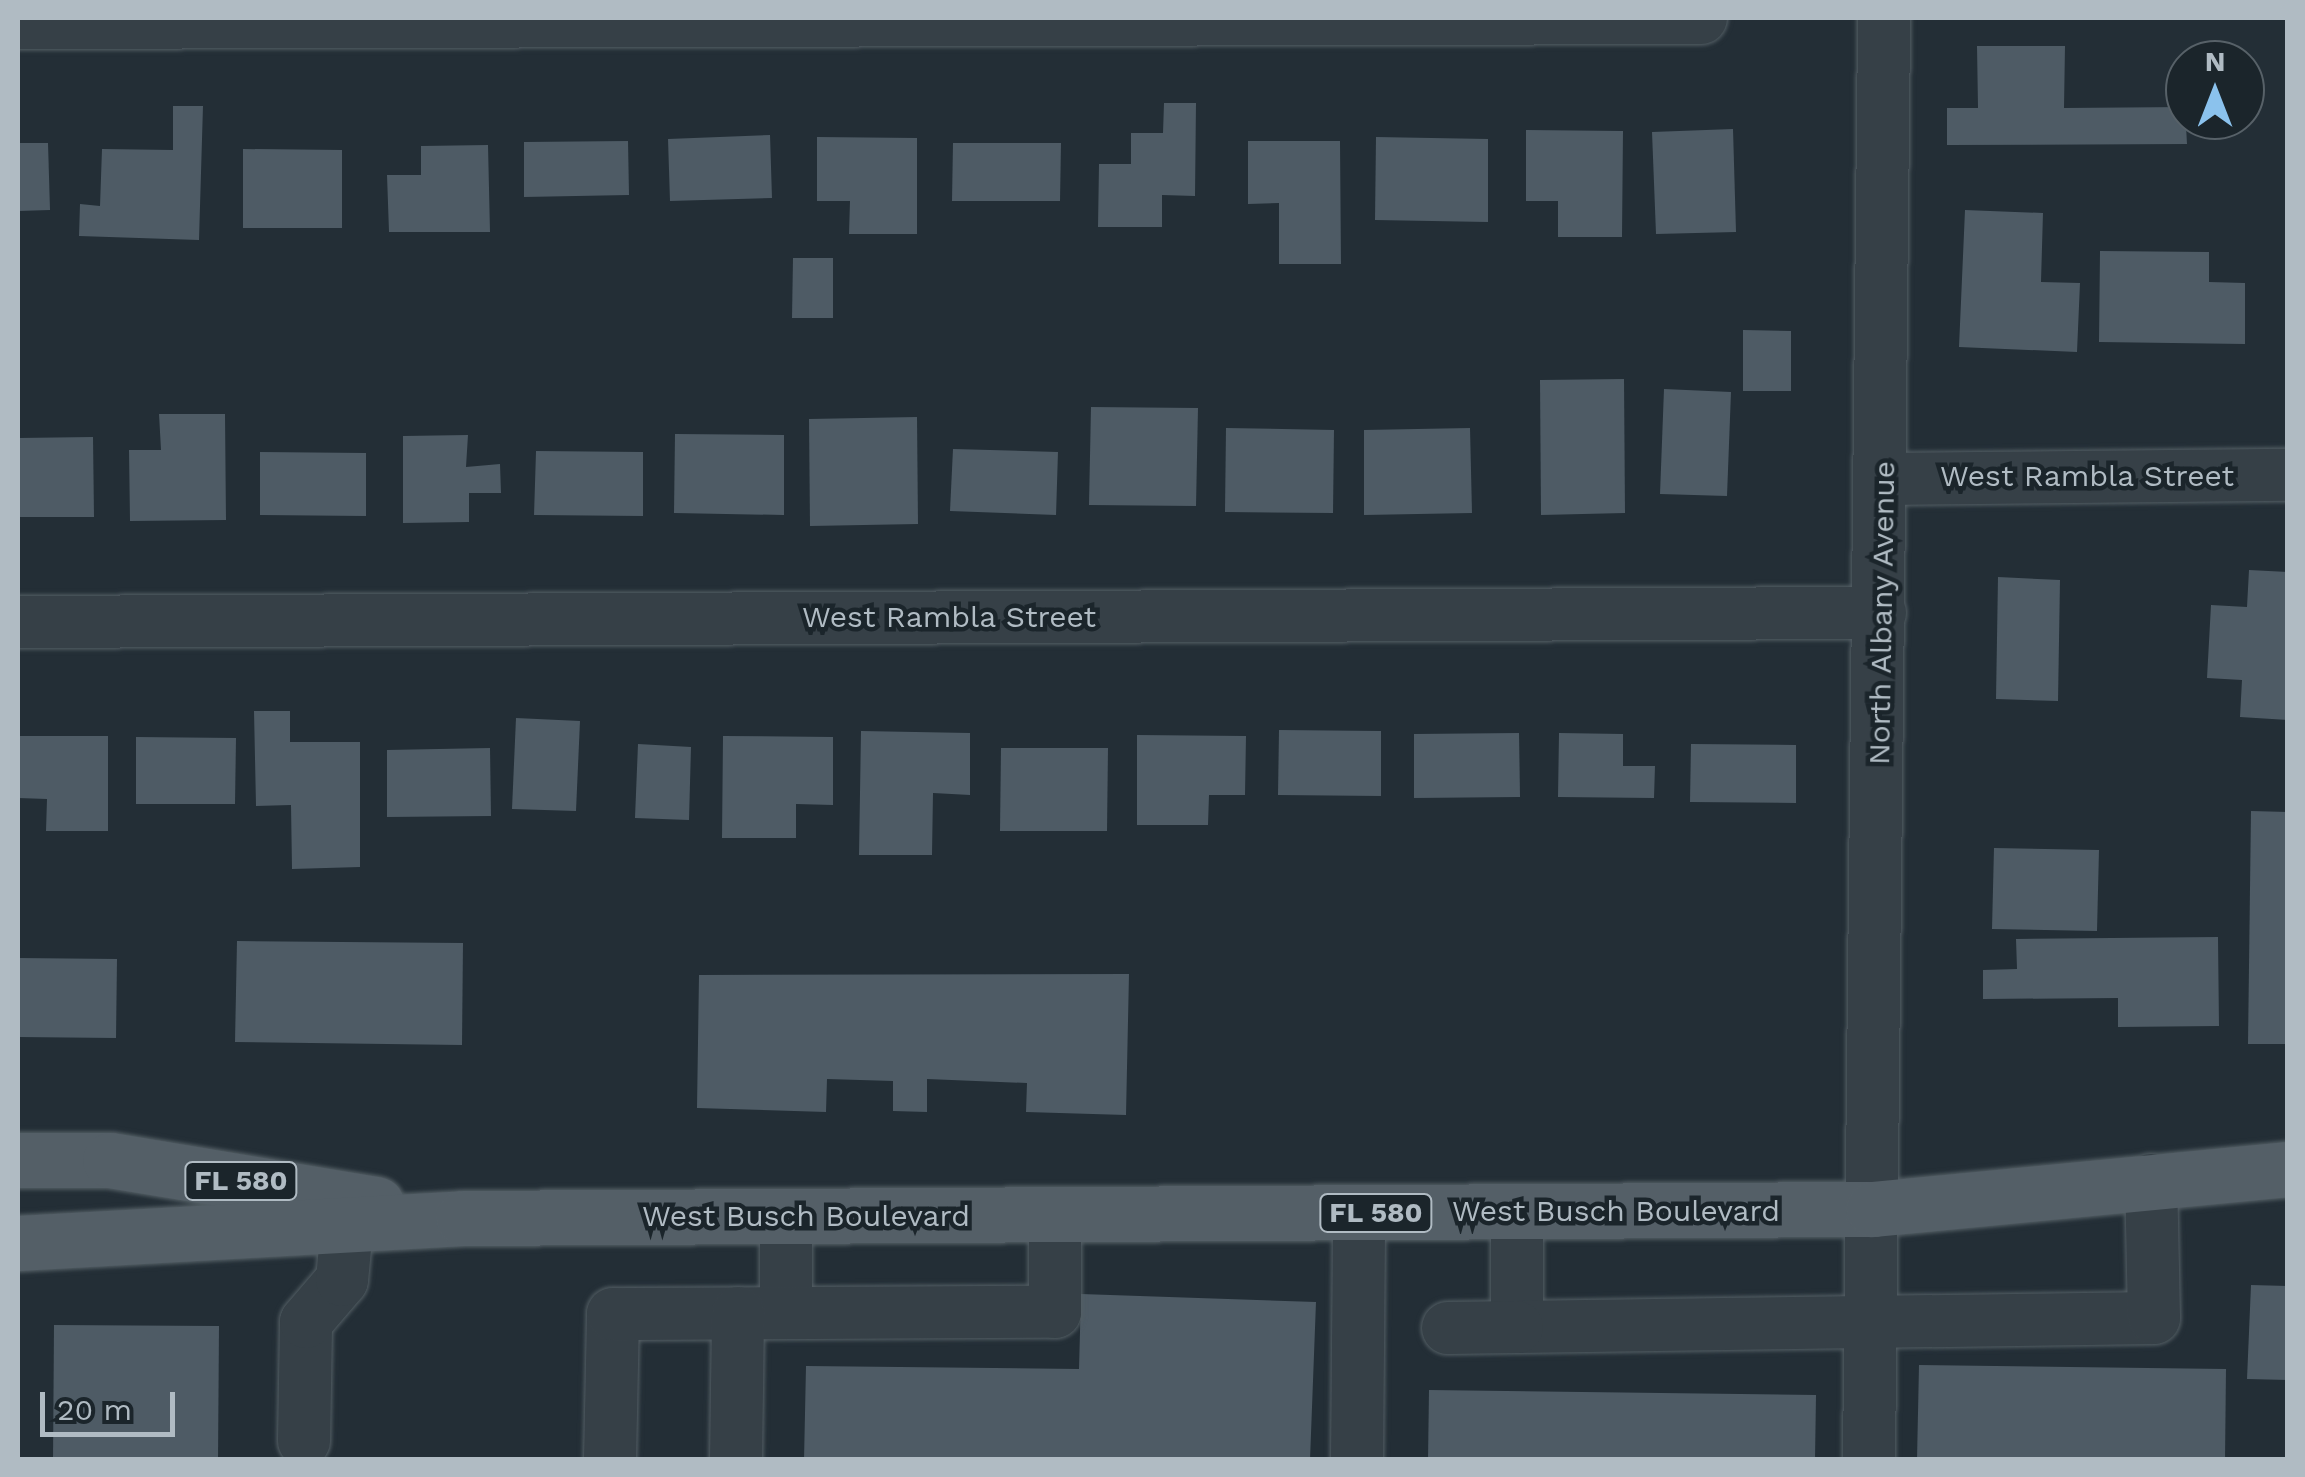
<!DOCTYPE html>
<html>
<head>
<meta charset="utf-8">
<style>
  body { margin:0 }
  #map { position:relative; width:2305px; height:1477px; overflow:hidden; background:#232e36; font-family:"Work Sans",sans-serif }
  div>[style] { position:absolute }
  .building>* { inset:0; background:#4e5b65 }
  .roads { filter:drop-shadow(0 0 2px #535e64) drop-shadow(0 0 2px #535e64) }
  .minor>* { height:52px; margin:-26px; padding:0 26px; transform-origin:26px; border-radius:26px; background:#364047 }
  .major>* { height:55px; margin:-27.5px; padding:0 27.5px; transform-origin:27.5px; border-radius:27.5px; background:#545f67 }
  span { translate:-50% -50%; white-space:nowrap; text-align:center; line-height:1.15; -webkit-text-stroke:9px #1b252b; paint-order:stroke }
  .shield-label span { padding:2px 8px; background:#1b252b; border:2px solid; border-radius:8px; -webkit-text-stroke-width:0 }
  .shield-label { font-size:28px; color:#b0bbc3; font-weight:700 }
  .street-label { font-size:30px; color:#b0bbc3 }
  .frame { position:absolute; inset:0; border:20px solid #b0bbc3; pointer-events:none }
  .north { position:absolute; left:2165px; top:40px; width:100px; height:100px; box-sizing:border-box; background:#1b252b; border:2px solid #576168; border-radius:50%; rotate:0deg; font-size:28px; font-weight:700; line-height:40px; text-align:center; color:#b0bbc3 }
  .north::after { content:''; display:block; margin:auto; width:35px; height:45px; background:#8bc2ed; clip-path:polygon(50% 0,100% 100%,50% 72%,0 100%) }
  .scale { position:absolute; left:40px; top:1392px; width:135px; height:45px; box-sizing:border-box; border:5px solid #b0bbc3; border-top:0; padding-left:12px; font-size:30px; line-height:35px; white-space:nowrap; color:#b0bbc3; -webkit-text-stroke:8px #1b252b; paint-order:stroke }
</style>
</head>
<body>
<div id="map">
  <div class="building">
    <div style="clip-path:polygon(1977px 46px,2065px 46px,2064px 108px,2185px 107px,2187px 144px,1947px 145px,1947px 108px,1978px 108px)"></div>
    <div style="clip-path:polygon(1164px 103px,1196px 103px,1195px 196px,1162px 195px,1162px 227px,1098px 227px,1099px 164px,1131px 164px,1131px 133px,1163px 133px)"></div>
    <div style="clip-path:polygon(173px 106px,203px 106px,199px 240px,79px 236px,80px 204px,100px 206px,102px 149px,173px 150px)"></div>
    <div style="clip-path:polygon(1733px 129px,1736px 232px,1656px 234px,1652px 132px)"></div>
    <div style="clip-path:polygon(1526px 130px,1623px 131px,1622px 237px,1558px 237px,1558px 201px,1526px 201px)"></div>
    <div style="clip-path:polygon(770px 135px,772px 198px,670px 201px,668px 139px)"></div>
    <div style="clip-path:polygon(817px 137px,917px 138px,917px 234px,849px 234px,850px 201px,817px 201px)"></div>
    <div style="clip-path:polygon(1376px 137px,1488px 139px,1488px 222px,1375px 220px)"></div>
    <div style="clip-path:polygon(628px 141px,629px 195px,524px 197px,524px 142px)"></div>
    <div style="clip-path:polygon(1248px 141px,1340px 141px,1341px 264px,1279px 264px,1279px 203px,1248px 204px)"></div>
    <div style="clip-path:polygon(18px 143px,48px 143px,50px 210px,18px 211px)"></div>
    <div style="clip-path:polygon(953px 143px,1061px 143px,1060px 201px,952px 201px)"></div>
    <div style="clip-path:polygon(488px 145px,490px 232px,389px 232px,387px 175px,421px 175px,421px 146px)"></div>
    <div style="clip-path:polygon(243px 149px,342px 150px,342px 228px,243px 228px)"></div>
    <div style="clip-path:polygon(1965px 210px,2043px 213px,2041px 282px,2080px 283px,2077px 352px,1959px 347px)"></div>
    <div style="clip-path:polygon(2100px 251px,2209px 252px,2209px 282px,2245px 283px,2245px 344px,2099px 342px)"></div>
    <div style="clip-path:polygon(793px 258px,833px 258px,833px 318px,792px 318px)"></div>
    <div style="clip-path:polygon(1743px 330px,1791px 331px,1791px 391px,1743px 391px)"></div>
    <div style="clip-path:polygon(1624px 379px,1625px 513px,1541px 515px,1540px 380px)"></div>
    <div style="clip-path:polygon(1664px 389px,1731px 392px,1727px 496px,1660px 494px)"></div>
    <div style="clip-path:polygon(1091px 407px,1198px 408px,1196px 506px,1089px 505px)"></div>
    <div style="clip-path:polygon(159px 414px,225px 414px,226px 520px,130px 521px,129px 450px,161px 450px)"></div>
    <div style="clip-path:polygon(917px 417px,918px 524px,810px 526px,809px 419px)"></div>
    <div style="clip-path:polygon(1226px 428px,1334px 430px,1333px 513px,1225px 512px)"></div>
    <div style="clip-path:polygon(1470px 428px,1472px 513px,1364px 515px,1364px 430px)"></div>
    <div style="clip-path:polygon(675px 434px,784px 435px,784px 515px,674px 513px)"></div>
    <div style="clip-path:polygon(468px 435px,466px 467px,500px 464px,501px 493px,469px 493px,469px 522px,403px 523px,403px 436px)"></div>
    <div style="clip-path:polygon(93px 437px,94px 517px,18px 517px,18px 438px)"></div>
    <div style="clip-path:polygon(953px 449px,1058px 452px,1056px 515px,950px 511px)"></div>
    <div style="clip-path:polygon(536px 451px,643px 452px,643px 516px,534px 515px)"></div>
    <div style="clip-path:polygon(260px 452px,366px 453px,366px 516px,260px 515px)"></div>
    <div style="clip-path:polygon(2249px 570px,2288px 572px,2288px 720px,2240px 717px,2242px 680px,2207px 678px,2211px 605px,2247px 607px)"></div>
    <div style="clip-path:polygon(1998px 577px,2060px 580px,2058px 701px,1996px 699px)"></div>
    <div style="clip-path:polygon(254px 711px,290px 711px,290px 742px,360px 742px,360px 867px,292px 869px,291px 805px,256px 806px)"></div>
    <div style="clip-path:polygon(516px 718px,580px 721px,576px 811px,512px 809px)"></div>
    <div style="clip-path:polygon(1279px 730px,1381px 731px,1381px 796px,1278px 795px)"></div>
    <div style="clip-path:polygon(861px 731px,970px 733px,970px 795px,933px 793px,932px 855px,859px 855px)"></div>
    <div style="clip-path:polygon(1519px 733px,1520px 797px,1414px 798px,1414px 734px)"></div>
    <div style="clip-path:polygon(1559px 733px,1623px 734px,1623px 766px,1655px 766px,1654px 798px,1558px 797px)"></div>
    <div style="clip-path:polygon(1137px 735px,1246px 736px,1245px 795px,1209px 795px,1208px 825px,1137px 825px)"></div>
    <div style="clip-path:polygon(18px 736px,108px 736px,108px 831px,46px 831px,47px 799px,18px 798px)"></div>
    <div style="clip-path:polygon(723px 736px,833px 737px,833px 805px,796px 804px,796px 838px,722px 838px)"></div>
    <div style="clip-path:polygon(136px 737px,236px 738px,235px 804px,136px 804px)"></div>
    <div style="clip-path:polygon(638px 744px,691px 747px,689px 820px,635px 818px)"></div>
    <div style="clip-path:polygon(1691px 744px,1796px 745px,1796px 803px,1690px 802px)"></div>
    <div style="clip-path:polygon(490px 748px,491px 816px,387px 817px,387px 750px)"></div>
    <div style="clip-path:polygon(1001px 748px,1108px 748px,1107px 831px,1000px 831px)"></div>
    <div style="clip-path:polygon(2251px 811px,2288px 812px,2288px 1044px,2248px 1044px)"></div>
    <div style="clip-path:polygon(1994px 848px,2099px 850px,2097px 931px,1992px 929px)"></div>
    <div style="clip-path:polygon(2218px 937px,2219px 1026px,2118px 1027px,2118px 998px,1983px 999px,1983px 970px,2017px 969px,2016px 939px)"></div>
    <div style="clip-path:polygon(237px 941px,463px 943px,462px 1045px,235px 1042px)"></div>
    <div style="clip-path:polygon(18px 958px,117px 959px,116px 1038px,18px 1037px)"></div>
    <div style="clip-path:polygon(1129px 974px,1126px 1115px,1026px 1112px,1027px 1083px,927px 1079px,927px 1112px,893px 1111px,893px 1081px,827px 1079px,826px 1112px,697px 1108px,699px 975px)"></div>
    <div style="clip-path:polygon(2251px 1285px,2288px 1286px,2288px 1380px,2247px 1379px)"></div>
    <div style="clip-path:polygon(1081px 1294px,1316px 1302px,1310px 1460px,804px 1460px,806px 1366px,1079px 1369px)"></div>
    <div style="clip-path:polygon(54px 1325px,219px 1326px,218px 1460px,53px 1460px)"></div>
    <div style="clip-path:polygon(1919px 1365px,2226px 1369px,2225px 1460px,1917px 1460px)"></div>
    <div style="clip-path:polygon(1429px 1390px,1816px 1395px,1815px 1460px,1428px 1460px)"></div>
  </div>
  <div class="roads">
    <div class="minor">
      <div style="left:18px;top:23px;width:1683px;rotate:-0.17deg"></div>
      <div style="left:1886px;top:479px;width:402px;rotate:-0.6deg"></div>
      <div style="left:18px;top:622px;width:1862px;rotate:-0.28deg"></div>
      <div style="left:1517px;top:1211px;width:116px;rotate:90deg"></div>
      <div style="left:1517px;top:1327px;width:637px;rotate:-0.81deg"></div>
      <div style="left:2154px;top:1318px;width:138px;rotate:-91.2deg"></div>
      <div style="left:786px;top:1313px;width:97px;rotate:-90deg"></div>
      <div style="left:1448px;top:1328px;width:69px;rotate:-0.8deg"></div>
      <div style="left:304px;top:1441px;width:119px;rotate:-89deg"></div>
      <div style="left:306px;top:1322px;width:55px;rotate:-49.4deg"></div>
      <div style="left:342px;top:1280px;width:53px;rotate:-84.6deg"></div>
      <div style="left:610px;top:1460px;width:146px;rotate:-88.8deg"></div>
      <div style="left:613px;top:1314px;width:442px;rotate:-0.3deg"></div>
      <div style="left:1055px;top:1312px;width:98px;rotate:-90deg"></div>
      <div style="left:736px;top:1460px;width:147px;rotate:-89.2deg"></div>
      <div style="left:1357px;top:1460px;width:247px;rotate:-89.5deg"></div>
      <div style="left:1869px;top:1460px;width:1442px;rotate:-89.4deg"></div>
    </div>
    <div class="major">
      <div style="left:18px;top:1160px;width:92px"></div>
      <div style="left:110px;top:1160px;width:270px;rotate:9.4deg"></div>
      <div style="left:18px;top:1243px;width:446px;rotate:-3.2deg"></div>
      <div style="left:463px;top:1218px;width:1410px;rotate:-0.37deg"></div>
      <div style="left:1873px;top:1209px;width:417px;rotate:-5.5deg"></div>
    </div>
  </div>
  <div class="shield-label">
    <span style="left:241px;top:1181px">FL 580</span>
    <span style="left:1376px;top:1213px">FL 580</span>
  </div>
  <div class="street-label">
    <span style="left:2087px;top:476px">West Rambla Street</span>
    <span style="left:1882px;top:613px;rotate:-89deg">North Albany Avenue</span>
    <span style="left:949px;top:617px">West Rambla Street</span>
    <span style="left:1616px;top:1211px">West Busch Boulevard</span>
    <span style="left:806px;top:1216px">West Busch Boulevard</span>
  </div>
  <div class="frame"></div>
  <div class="north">N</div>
  <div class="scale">20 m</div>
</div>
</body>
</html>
